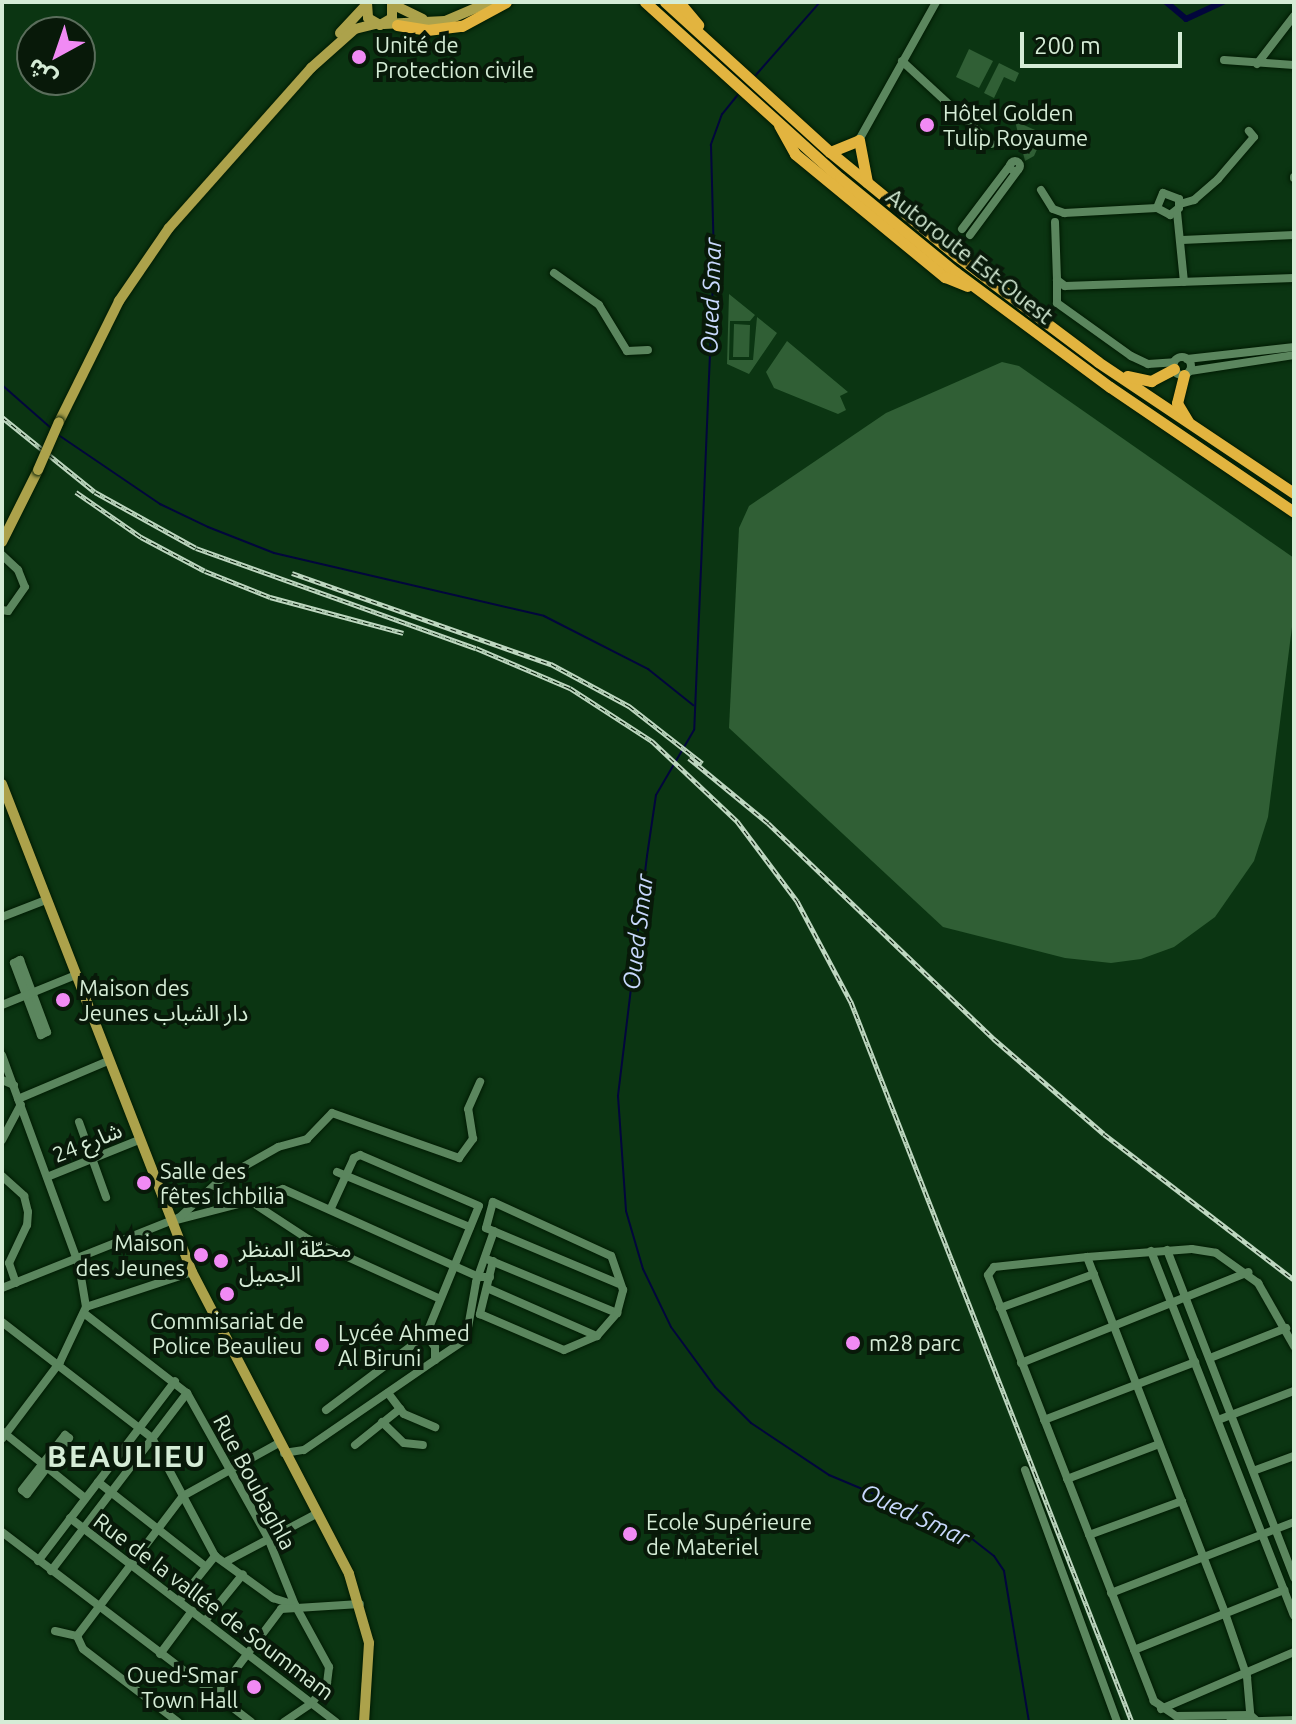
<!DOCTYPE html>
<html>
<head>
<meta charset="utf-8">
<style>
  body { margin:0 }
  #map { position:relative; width:1296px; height:1724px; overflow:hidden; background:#0b3512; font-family:Ubuntu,"Noto Sans Arabic",sans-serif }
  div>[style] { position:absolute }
  .green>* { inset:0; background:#305f35 }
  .stream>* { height:2px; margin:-1px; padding:0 1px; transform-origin:1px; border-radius:1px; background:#02063c }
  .canal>* { height:6px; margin:-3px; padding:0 3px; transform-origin:3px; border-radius:3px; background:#02063c }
  .roads { filter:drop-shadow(0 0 2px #001b03) drop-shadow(0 0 2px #001b03) }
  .minor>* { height:8px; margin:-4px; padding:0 4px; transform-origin:4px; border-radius:4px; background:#5b865e }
  .minor>.ring { margin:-4px; padding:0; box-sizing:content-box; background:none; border:8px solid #5b865e; border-radius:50% }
  .major>* { height:10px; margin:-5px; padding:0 5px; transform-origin:5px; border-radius:5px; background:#aca24b }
  .highway>* { height:11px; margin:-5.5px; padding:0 5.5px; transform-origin:5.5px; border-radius:5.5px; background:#e2b43f }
  .rail>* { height:5px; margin-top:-2.5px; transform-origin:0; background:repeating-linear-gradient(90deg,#081909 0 6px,#bed7c0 0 12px); box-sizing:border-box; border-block:2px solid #bed7c0 }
  .bridges { filter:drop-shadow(0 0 2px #001b03) drop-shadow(0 0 2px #001b03) }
  .major-bridge>* { height:10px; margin:-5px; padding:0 5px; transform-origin:5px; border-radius:5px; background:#aca24b }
  .dots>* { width:22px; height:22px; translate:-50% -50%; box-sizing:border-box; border:4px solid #081909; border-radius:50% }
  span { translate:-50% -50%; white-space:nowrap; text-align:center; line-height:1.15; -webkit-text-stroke:8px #081909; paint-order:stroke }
  .poi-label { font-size:22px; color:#d5ecd6 }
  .left { translate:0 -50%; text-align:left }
  .right { translate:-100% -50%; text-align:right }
  .street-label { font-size:22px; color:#d5ecd6 }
  .water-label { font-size:24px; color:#c8d8fc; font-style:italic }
  .district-label { font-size:30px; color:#d5ecd6; font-weight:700; letter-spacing:2px }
  .frame { position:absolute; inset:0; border:4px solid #d5ecd6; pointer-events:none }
  .north { position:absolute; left:16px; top:16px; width:80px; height:80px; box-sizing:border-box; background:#081909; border:2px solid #5a6d5b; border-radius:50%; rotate:220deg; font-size:22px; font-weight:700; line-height:32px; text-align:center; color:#d5ecd6 }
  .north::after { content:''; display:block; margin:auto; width:28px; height:36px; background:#f18af4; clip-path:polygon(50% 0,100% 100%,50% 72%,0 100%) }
  .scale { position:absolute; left:1020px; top:32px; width:162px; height:36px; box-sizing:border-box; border:4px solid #d5ecd6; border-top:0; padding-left:10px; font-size:24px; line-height:28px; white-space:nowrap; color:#d5ecd6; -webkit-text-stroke:6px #081909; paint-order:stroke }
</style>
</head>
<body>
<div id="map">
  <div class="green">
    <div style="clip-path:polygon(969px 49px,993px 61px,979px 88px,956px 77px)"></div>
    <div style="clip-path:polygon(999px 63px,1019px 73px,1015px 82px,1004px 77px,994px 98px,984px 93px)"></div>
    <div style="clip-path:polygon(1015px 121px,1044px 134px,1034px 156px,1025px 161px)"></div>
    <div style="clip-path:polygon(729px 294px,755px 315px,750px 321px,730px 321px,729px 360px,753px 360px,757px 317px,777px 333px,749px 374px,727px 364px)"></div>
    <div style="clip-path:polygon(734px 324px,750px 325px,749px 357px,733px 357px)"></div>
    <div style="clip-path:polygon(787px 341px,848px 392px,840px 396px,846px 410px,838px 414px,774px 388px,766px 372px)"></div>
    <div style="clip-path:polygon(1002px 362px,1019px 366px,1294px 558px,1294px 611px,1268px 817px,1254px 861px,1215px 917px,1174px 947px,1141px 959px,1111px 963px,1065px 958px,943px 927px,729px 728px,739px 528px,749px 506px,886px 413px)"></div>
  </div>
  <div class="stream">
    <div style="left:755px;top:76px;width:98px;rotate:-48.7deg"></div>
    <div style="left:740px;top:92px;width:28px;rotate:129deg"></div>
    <div style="left:722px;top:114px;width:33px;rotate:110deg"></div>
    <div style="left:711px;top:145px;width:113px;rotate:88.5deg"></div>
    <div style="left:714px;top:258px;width:472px;rotate:92.4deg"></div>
    <div style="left:694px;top:730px;width:75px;rotate:120.3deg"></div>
    <div style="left:656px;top:795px;width:62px;rotate:98.4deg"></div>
    <div style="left:647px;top:856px;width:242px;rotate:96.9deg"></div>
    <div style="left:618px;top:1096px;width:115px;rotate:86deg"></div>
    <div style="left:626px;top:1211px;width:60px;rotate:73.7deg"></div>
    <div style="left:643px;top:1269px;width:64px;rotate:64.2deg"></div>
    <div style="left:671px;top:1327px;width:74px;rotate:53.7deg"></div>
    <div style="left:715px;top:1387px;width:51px;rotate:45deg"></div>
    <div style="left:751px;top:1423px;width:94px;rotate:33.7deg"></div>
    <div style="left:829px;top:1475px;width:144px;rotate:22.8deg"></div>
    <div style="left:962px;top:1531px;width:41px;rotate:38deg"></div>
    <div style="left:994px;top:1556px;width:18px;rotate:56deg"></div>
    <div style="left:1004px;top:1571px;width:153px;rotate:80.6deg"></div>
    <div style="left:2px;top:385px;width:67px;rotate:41.3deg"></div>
    <div style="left:57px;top:434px;width:125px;rotate:34.2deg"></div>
    <div style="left:160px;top:504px;width:53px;rotate:25.6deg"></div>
    <div style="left:208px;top:527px;width:71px;rotate:21.5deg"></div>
    <div style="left:274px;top:553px;width:277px;rotate:13.1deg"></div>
    <div style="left:544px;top:616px;width:117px;rotate:27deg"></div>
    <div style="left:648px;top:669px;width:58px;rotate:38.7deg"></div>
  </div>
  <div class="canal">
    <div style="left:1166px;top:2px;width:26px;rotate:40deg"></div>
    <div style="left:1186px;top:19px;width:41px;rotate:-24.7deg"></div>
  </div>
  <div class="roads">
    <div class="minor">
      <div style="left:1224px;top:60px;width:70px;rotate:4.1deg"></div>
      <div style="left:902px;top:61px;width:122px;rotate:42.7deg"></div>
      <div style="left:1257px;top:64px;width:61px;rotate:-52.4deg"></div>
      <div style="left:859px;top:140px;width:158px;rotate:-60.8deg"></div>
      <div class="ring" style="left:1010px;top:161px;width:2px;height:2px"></div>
      <div style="left:1294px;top:177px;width:1px;rotate:90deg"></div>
      <div style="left:1041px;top:190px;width:22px;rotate:58deg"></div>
      <div style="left:1053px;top:209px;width:12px;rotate:20deg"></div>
      <div style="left:1064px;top:213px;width:93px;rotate:-3.1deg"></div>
      <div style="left:1157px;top:208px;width:15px;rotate:28deg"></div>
      <div style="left:1170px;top:215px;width:11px;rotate:-38deg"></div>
      <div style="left:1179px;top:208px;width:9px;rotate:-90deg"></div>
      <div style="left:1179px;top:199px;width:17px;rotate:-159deg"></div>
      <div style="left:1163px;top:193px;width:16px;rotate:112deg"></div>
      <div style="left:1180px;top:204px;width:15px;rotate:-16deg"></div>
      <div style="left:1194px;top:200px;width:32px;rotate:-41deg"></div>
      <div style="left:1218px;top:179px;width:55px;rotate:-49.4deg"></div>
      <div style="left:1254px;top:137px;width:8px;rotate:-130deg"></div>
      <div style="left:1177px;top:212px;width:70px;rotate:84.3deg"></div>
      <div style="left:1055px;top:222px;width:58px;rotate:88deg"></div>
      <div style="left:1057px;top:280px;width:10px;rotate:37deg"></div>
      <div style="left:1065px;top:286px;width:229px;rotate:-2deg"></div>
      <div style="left:962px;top:229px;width:81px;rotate:-53deg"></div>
      <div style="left:970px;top:235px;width:81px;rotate:-53.6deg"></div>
      <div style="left:1182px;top:240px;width:112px;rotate:-2.6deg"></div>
      <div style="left:554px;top:273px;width:55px;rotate:35.4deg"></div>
      <div style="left:599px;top:305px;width:54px;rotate:58.7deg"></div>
      <div style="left:627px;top:351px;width:21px;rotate:-3deg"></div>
      <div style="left:1057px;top:281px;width:22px;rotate:90deg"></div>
      <div style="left:1057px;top:303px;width:91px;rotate:35.6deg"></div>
      <div style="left:1131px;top:356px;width:19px;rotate:25deg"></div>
      <div style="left:1148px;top:364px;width:26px;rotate:-4deg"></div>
      <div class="ring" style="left:1173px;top:357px;width:10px;height:10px"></div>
      <div style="left:1187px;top:359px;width:108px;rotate:-6.4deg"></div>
      <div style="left:1190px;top:371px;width:105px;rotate:-8.7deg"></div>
      <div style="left:2px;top:555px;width:22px;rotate:43deg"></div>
      <div style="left:18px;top:570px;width:18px;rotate:68deg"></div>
      <div style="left:25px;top:587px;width:29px;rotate:125deg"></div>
      <div style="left:8px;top:611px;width:6px;rotate:-171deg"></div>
      <div style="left:2px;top:917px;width:47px;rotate:-21.1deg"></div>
      <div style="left:20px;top:960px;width:77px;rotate:69.4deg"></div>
      <div style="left:47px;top:1032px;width:7px;rotate:153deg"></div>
      <div style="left:41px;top:1035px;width:77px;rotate:-110.6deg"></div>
      <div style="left:14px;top:963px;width:7px;rotate:-27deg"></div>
      <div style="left:2px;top:1005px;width:80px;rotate:-22.1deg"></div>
      <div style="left:2px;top:1055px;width:224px;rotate:69.9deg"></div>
      <div style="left:79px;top:1265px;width:43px;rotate:80.5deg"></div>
      <div style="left:86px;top:1307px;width:61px;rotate:115.3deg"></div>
      <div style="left:60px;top:1362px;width:96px;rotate:127deg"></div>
      <div style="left:2px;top:1080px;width:13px;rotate:23deg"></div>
      <div style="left:18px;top:1099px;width:98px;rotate:-22.9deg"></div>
      <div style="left:79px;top:1122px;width:80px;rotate:70.2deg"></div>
      <div style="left:2px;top:1140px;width:40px;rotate:-62deg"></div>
      <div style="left:337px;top:1172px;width:144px;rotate:22.5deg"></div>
      <div style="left:2px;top:1176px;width:30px;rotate:42deg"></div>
      <div style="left:24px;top:1196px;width:16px;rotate:76deg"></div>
      <div style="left:28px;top:1212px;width:13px;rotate:94deg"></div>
      <div style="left:27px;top:1225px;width:42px;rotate:115.3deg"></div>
      <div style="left:9px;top:1263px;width:21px;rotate:71deg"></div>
      <div style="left:47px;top:1177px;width:99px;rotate:-21.9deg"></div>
      <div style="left:250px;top:1201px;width:35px;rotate:-20deg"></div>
      <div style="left:283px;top:1189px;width:215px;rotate:24.2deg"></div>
      <div style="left:479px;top:1277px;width:11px"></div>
      <div style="left:177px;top:1220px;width:75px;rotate:-14.6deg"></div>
      <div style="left:250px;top:1201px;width:69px;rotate:33.2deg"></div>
      <div style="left:308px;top:1239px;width:145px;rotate:24.4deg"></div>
      <div style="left:1167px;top:1250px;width:352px;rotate:68.8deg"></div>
      <div style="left:1151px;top:1251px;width:391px;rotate:68.6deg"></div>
      <div style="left:1087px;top:1257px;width:382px;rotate:68.8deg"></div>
      <div style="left:1225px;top:1613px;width:68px;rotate:71deg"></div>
      <div style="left:1247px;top:1677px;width:38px;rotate:85deg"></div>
      <div style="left:489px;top:1260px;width:139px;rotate:22.5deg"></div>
      <div style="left:493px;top:1261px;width:55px;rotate:103.8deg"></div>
      <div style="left:480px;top:1314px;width:91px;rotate:23.2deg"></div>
      <div style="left:564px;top:1350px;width:36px;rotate:-23deg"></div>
      <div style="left:597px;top:1336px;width:30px;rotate:-49deg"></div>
      <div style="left:617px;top:1313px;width:24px;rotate:-75deg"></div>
      <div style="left:623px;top:1290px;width:36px;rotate:-109deg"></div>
      <div style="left:611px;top:1256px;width:130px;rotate:-155.4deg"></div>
      <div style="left:493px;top:1202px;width:27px;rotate:105deg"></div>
      <div style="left:486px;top:1228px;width:144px;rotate:22.8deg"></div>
      <div style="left:2px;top:1288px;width:192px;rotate:-21.7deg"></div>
      <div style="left:180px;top:1217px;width:54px;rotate:-42.8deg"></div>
      <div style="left:220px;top:1180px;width:67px;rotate:-29.6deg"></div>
      <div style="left:278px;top:1147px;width:30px;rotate:-15deg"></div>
      <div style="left:307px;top:1139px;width:36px;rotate:-46deg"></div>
      <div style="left:332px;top:1113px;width:135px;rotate:19.5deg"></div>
      <div style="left:459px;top:1158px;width:24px;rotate:-54deg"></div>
      <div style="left:473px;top:1139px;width:30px;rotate:-99deg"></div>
      <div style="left:468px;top:1109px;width:30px;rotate:-66deg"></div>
      <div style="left:487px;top:1288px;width:120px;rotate:23.6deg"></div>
      <div style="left:86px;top:1307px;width:112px;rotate:-18.3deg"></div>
      <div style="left:1000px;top:1308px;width:100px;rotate:-19.9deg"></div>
      <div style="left:85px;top:1314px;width:129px;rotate:37.8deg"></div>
      <div style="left:187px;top:1393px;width:166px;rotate:60.8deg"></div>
      <div style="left:268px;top:1538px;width:72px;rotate:68.1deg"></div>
      <div style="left:2px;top:1322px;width:190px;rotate:37.7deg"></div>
      <div style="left:152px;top:1438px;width:134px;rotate:61.9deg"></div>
      <div style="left:215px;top:1556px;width:72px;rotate:35.9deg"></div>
      <div style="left:273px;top:1598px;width:23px;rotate:18deg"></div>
      <div style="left:295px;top:1605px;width:71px;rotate:61.3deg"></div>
      <div style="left:329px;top:1667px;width:16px;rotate:97deg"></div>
      <div style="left:327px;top:1683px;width:25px;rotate:127deg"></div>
      <div style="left:312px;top:1703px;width:34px;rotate:146deg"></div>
      <div style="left:1210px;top:1358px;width:82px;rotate:-21.5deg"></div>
      <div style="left:435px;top:1360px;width:37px;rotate:-34deg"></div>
      <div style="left:466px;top:1339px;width:58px;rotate:-80deg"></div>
      <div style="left:476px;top:1282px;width:54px;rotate:-70.6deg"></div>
      <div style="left:1021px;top:1363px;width:245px;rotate:-21.8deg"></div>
      <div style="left:388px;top:1393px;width:26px;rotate:53deg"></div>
      <div style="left:404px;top:1414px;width:34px;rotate:23deg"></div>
      <div style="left:326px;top:1410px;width:125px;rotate:-36.9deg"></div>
      <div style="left:426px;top:1335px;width:139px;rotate:-67.7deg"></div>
      <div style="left:479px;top:1206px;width:129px;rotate:-156.8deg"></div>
      <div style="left:360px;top:1155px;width:7px;rotate:153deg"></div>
      <div style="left:354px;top:1158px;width:55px;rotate:114.7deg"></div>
      <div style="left:1044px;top:1420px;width:162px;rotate:-21deg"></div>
      <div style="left:1218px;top:1420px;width:81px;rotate:-20.9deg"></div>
      <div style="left:382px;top:1422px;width:30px;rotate:44deg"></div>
      <div style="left:404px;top:1443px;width:19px;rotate:6deg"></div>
      <div style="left:3px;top:1432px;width:105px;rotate:38.8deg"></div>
      <div style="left:65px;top:1435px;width:5px;rotate:37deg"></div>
      <div style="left:69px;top:1438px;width:70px;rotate:126.9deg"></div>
      <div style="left:27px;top:1494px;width:6px;rotate:-141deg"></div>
      <div style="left:22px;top:1490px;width:70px;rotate:-52deg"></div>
      <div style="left:355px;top:1445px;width:58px;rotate:-38.7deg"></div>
      <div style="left:284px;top:1453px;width:20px;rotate:-9deg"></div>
      <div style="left:304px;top:1450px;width:159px;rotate:-34.5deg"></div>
      <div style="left:435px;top:1360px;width:13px;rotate:-90deg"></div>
      <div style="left:435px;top:1347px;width:15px;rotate:-127deg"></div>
      <div style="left:1025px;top:1470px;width:268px;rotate:69.9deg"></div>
      <div style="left:1253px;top:1471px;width:44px;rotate:-20.1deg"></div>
      <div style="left:1067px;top:1479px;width:98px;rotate:-20.8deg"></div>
      <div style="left:98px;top:1482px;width:137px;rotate:38.2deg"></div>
      <div style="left:70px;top:1518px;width:335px;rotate:37.5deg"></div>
      <div style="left:2px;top:1532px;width:313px;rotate:37.3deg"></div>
      <div style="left:1089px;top:1535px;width:99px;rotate:-20.1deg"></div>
      <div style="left:38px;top:1561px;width:226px;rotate:-52.7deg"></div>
      <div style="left:227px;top:1561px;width:101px;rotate:-27.8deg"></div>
      <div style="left:51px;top:1571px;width:224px;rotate:-52.6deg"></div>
      <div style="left:1111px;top:1593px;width:196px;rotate:-21.2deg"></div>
      <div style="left:179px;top:1601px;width:58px;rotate:-51.3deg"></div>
      <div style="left:205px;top:1621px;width:60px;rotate:-51deg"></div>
      <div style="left:55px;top:1631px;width:23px;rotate:13deg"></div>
      <div style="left:77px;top:1636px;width:176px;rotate:-52.9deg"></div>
      <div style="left:183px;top:1496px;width:110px;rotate:-28.9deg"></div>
      <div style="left:77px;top:1636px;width:14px;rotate:65deg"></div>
      <div style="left:83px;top:1649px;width:120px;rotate:37.5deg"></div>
      <div style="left:1134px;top:1650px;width:162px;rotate:-21.8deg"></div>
      <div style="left:160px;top:1654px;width:54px;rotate:-53.3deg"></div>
      <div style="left:215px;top:1697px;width:110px;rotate:-53.1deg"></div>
      <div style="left:281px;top:1609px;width:79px;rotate:-3.6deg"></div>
      <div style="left:1161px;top:1709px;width:145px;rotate:-23.2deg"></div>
      <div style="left:1257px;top:1721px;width:9px;rotate:-139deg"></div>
      <div style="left:1250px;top:1715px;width:74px;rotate:179.2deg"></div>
      <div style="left:1176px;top:1716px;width:27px;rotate:-146deg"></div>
      <div style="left:1154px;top:1701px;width:457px;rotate:-111.3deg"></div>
      <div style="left:988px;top:1275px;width:10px;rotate:-53deg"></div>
      <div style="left:994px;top:1267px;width:94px;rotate:-6.1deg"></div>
      <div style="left:1087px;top:1257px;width:105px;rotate:-4.4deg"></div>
      <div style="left:1192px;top:1249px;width:24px;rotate:9deg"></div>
      <div style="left:1216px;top:1253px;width:52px;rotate:35.5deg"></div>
      <div style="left:1258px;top:1283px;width:73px;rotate:60.3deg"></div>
      <div style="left:1230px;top:1722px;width:64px;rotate:-1.8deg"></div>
    </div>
    <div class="major">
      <div style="left:367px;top:3px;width:15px;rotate:86deg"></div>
      <div style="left:368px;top:18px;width:14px;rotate:30deg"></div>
      <div style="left:380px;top:25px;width:14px;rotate:-30deg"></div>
      <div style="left:392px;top:18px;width:16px;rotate:-90deg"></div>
      <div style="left:394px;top:5px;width:32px;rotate:26deg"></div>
      <div style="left:384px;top:24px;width:61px;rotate:-2.8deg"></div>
      <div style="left:445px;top:21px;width:49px;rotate:-22.9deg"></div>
      <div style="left:340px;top:33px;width:38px;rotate:-47deg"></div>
      <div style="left:59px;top:422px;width:135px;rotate:-63.6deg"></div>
      <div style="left:119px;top:301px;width:88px;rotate:-55.6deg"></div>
      <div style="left:169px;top:228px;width:214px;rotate:-48.4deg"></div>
      <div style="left:311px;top:68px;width:59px;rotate:-41.6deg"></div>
      <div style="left:355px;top:29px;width:21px;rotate:-14deg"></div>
      <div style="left:2px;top:542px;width:80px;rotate:-63.4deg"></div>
      <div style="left:2px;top:784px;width:524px;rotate:68.73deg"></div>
      <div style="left:192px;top:1272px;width:340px;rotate:62.5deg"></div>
      <div style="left:349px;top:1574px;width:72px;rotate:73.8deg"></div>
      <div style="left:369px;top:1643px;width:79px;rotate:93.6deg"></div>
    </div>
    <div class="highway">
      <div style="left:645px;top:2px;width:263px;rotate:42.1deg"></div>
      <div style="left:840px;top:178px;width:149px;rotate:39.3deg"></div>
      <div style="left:955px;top:272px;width:193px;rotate:36.6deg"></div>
      <div style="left:1110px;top:387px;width:222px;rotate:34.2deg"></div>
      <div style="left:665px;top:2px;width:223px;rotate:42.3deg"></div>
      <div style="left:830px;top:152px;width:164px;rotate:39.3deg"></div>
      <div style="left:957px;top:256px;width:176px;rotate:36.9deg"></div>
      <div style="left:1098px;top:362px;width:236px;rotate:33.8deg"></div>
      <div style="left:679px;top:2px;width:30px;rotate:50deg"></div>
      <div style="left:397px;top:25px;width:30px;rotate:9deg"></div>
      <div style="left:427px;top:30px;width:35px;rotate:-7deg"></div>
      <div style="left:462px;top:26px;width:50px;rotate:-28.6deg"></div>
      <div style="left:779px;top:125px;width:33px;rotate:61deg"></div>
      <div style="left:795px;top:154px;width:194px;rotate:39.4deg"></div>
      <div style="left:945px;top:277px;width:24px;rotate:22deg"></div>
      <div style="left:830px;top:152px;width:31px;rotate:-22deg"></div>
      <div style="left:859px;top:140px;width:43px;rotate:79.2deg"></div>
      <div style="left:1184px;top:375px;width:29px;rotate:104deg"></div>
      <div style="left:1177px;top:403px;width:21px;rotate:59deg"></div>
      <div style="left:1127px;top:376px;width:25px;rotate:12deg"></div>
      <div style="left:1151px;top:381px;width:26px;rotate:-28deg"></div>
    </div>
  </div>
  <div class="rail">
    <div style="left:2px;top:417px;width:119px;rotate:38.9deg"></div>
    <div style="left:95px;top:492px;width:115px;rotate:29deg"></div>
    <div style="left:196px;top:548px;width:297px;rotate:19.7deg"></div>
    <div style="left:476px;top:648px;width:102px;rotate:23.1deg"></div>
    <div style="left:570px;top:688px;width:98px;rotate:32.9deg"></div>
    <div style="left:652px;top:741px;width:117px;rotate:43.3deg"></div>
    <div style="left:737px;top:821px;width:100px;rotate:53.1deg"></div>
    <div style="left:797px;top:901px;width:115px;rotate:61.9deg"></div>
    <div style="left:851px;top:1002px;width:773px;rotate:68.68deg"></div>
    <div style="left:76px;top:492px;width:79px;rotate:34.7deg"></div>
    <div style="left:141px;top:537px;width:72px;rotate:28deg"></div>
    <div style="left:205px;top:571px;width:70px;rotate:21.8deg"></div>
    <div style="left:270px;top:597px;width:138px;rotate:15.1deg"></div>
    <div style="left:292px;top:573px;width:275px;rotate:19.4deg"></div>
    <div style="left:551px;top:664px;width:89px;rotate:28.3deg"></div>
    <div style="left:629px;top:706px;width:93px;rotate:38deg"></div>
    <div style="left:689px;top:758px;width:102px;rotate:39.4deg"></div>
    <div style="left:768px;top:823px;width:313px;rotate:43.7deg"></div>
    <div style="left:994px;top:1039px;width:145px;rotate:40.8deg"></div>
    <div style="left:1104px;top:1134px;width:240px;rotate:37.5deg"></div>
  </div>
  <div class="bridges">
    <div class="major-bridge">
      <div style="left:38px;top:470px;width:52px;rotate:-66.4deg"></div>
    </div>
  </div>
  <div class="dots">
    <div style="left:359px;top:57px;background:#f18af4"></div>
    <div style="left:927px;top:125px;background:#f18af4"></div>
    <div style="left:63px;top:1000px;background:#f18af4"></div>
    <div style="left:144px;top:1183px;background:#f18af4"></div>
    <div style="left:201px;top:1255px;background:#f18af4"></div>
    <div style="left:221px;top:1261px;background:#f18af4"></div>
    <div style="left:227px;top:1294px;background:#f18af4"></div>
    <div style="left:853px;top:1343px;background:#f18af4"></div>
    <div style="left:322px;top:1345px;background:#f18af4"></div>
    <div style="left:630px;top:1534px;background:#f18af4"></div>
    <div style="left:254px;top:1687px;background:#f18af4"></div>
  </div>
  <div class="poi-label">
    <span class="left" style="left:375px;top:57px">Unité de<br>Protection civile</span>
    <span class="left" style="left:943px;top:125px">Hôtel Golden<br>Tulip Royaume</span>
    <span class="left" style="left:79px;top:1000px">Maison des<br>Jeunes دار الشباب</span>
    <span class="left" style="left:160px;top:1183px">Salle des<br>fêtes Ichbilia</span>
    <span class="right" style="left:185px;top:1255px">Maison<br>des Jeunes</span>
    <span class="left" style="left:239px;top:1261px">محطّة المنظر<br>الجميل</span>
    <span style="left:227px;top:1333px">Commisariat de<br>Police Beaulieu</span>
    <span class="left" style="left:338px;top:1345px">Lycée Ahmed<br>Al Biruni</span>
    <span class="left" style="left:869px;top:1343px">m28 parc</span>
    <span class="left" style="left:646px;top:1534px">Ecole Supérieure<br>de Materiel</span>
    <span class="right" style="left:238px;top:1687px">Oued-Smar<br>Town Hall</span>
  </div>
  <div class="street-label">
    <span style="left:970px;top:256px;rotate:38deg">Autoroute Est-Ouest</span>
    <span style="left:87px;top:1142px;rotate:-22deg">شارع 24</span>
    <span style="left:255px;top:1482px;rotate:62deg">Rue Boubaghla</span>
    <span style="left:214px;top:1606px;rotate:37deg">Rue de la vallée de Soummam</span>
  </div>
  <div class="water-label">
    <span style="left:711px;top:296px;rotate:-88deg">Oued Smar</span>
    <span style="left:638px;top:932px;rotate:-83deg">Oued Smar</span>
    <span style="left:915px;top:1515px;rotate:25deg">Oued Smar</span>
  </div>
  <div class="district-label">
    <span style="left:127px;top:1456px">BEAULIEU</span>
  </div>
  <div class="frame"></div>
  <div class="north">ش</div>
  <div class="scale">200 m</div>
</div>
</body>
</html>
